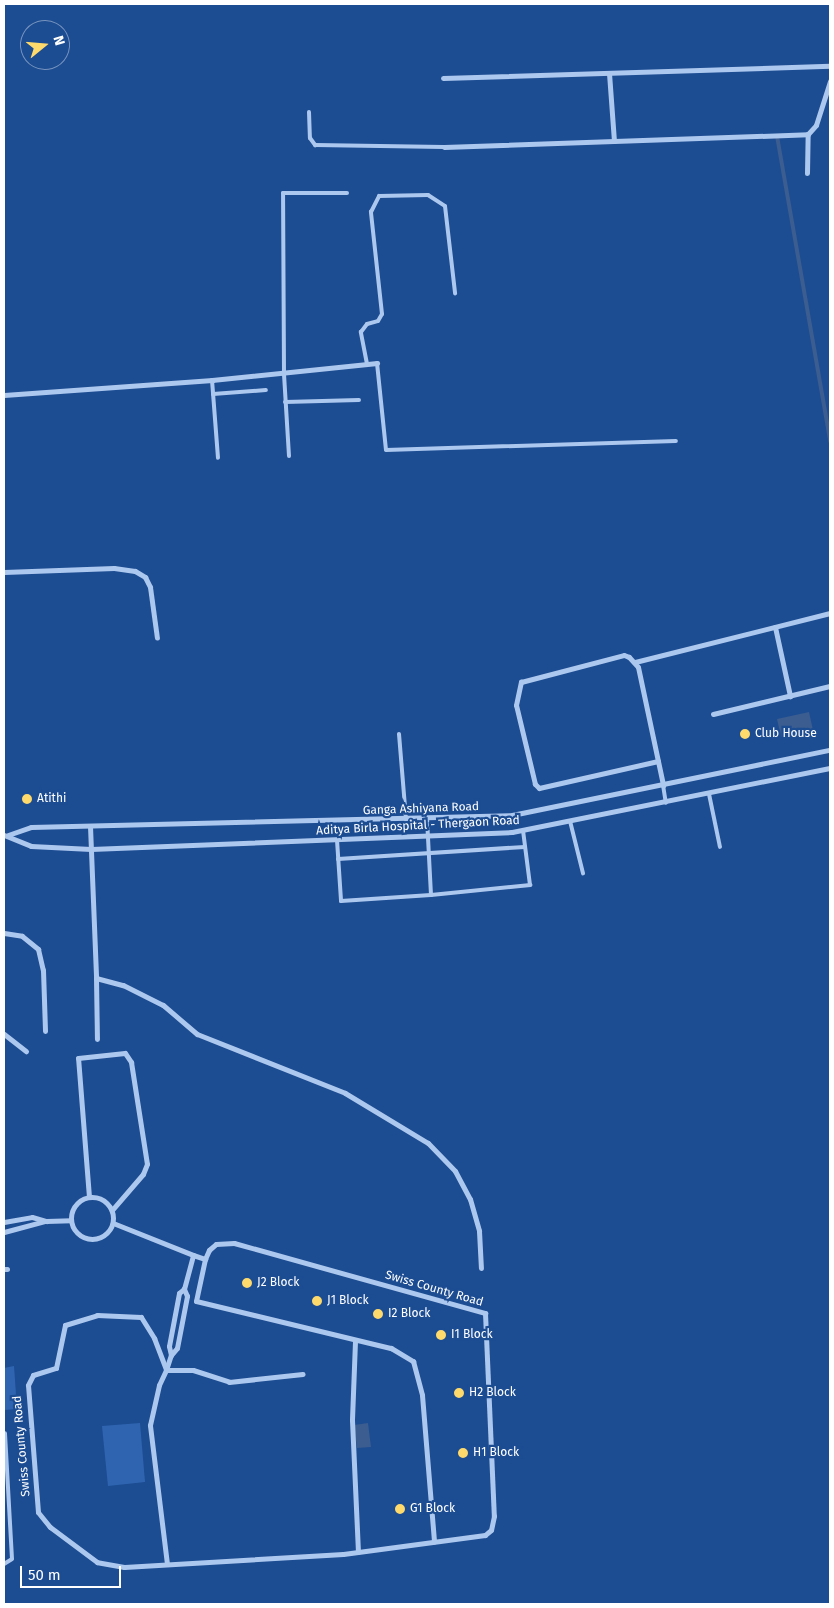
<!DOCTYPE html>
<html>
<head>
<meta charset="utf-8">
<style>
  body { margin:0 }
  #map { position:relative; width:834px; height:1608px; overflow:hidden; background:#1c4c92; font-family:"Fira Sans",sans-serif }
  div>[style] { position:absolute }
  .green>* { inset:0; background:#2f65b0 }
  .water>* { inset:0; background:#3b5d90 }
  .stream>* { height:4px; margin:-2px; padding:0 2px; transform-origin:2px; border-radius:2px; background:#3b5d90 }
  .lane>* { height:4px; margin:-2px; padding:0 2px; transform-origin:2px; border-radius:2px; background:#adc8ee }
  .street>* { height:5px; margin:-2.5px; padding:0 2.5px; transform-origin:2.5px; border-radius:2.5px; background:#adc8ee }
  .street>.ring { margin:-2.5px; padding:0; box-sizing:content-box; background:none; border:5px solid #adc8ee; border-radius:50% }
  .dots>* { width:14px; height:14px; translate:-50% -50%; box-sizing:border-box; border:2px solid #1c4c92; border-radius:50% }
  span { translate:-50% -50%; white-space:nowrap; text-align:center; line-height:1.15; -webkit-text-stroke:4.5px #1c4c92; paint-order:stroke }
  .poi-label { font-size:12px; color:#fff }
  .left { translate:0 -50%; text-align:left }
  .street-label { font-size:12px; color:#fff }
  .frame { position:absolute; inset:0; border:5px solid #fff; pointer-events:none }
  .north { position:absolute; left:20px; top:20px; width:50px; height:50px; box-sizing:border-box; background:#1c4c92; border:1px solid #7794be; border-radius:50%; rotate:73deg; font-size:14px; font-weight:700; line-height:20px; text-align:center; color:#fff }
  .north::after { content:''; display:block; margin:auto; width:18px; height:22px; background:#fed96b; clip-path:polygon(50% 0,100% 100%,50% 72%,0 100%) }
  .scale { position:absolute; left:20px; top:1566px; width:101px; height:22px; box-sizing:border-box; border:2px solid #fff; border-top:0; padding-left:6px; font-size:15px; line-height:18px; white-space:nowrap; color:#fff; -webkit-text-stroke:4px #1c4c92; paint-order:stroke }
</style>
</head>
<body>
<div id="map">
  <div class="green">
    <div style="clip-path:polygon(14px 1366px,17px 1409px,4px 1410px,4px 1368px)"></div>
    <div style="clip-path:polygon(140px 1423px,145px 1482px,108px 1486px,102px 1426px)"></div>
  </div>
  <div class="water">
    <div style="clip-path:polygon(809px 712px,813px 730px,781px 737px,777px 719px)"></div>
    <div style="clip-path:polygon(368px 1423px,371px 1447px,357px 1448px,354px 1425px)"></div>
  </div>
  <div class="stream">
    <div style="left:777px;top:136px;width:310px;rotate:80.1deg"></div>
  </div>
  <div class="lane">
    <div style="left:309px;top:112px;width:26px;rotate:88deg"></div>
    <div style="left:310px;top:138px;width:9px;rotate:54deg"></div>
    <div style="left:315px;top:145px;width:129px;rotate:0.9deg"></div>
    <div style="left:377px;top:363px;width:87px;rotate:84.1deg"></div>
    <div style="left:386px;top:450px;width:290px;rotate:-1.8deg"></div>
    <div style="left:367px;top:364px;width:33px;rotate:-101deg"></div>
    <div style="left:361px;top:332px;width:10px;rotate:-53deg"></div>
    <div style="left:367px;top:324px;width:11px;rotate:-15deg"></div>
    <div style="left:378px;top:321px;width:8px;rotate:-60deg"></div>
    <div style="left:382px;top:314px;width:103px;rotate:-96.2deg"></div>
    <div style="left:371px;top:212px;width:18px;rotate:-63deg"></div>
    <div style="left:379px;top:196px;width:49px;rotate:-1.2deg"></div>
    <div style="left:428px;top:195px;width:20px;rotate:33deg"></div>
    <div style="left:445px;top:206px;width:88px;rotate:83.4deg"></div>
    <div style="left:212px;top:380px;width:78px;rotate:85.6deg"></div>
    <div style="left:213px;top:394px;width:53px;rotate:-4.3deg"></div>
    <div style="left:285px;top:402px;width:74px;rotate:-1.5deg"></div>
    <div style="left:289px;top:456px;width:82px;rotate:-93.5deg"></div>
    <div style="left:284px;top:374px;width:181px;rotate:-90.3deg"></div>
    <div style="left:283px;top:193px;width:64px"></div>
    <div style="left:399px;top:734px;width:86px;rotate:85.3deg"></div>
    <div style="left:663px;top:785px;width:18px;rotate:81deg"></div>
    <div style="left:709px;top:794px;width:54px;rotate:78.3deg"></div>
    <div style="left:570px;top:821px;width:54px;rotate:76deg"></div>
    <div style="left:337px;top:840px;width:61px;rotate:86.2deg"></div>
    <div style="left:341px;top:901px;width:90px;rotate:-3.8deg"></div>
    <div style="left:431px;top:895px;width:76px;rotate:-93deg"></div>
    <div style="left:338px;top:859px;width:187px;rotate:-3.7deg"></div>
    <div style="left:431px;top:895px;width:100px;rotate:-5.8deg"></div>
    <div style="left:530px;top:885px;width:55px;rotate:-97.3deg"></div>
    <div style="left:4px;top:1564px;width:9px;rotate:-32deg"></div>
    <div style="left:12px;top:1559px;width:126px;rotate:-93.2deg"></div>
  </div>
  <div class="street">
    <div style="left:609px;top:73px;width:68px;rotate:85.8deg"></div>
    <div style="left:443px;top:78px;width:387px;rotate:-1.8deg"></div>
    <div style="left:444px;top:147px;width:364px;rotate:-2deg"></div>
    <div style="left:808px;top:134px;width:12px;rotate:-48deg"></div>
    <div style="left:816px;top:125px;width:46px;rotate:-72.3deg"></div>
    <div style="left:807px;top:173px;width:39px;rotate:-89deg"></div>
    <div style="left:4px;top:395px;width:209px;rotate:-4.1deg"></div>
    <div style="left:212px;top:380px;width:166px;rotate:-5.9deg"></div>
    <div style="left:4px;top:572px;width:110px;rotate:-2.1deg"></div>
    <div style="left:114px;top:568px;width:21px;rotate:8deg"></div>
    <div style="left:135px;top:571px;width:12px;rotate:31deg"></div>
    <div style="left:145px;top:577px;width:11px;rotate:63deg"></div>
    <div style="left:150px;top:587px;width:51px;rotate:82.2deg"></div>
    <div style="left:775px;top:627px;width:71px;rotate:77.7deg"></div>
    <div style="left:635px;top:662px;width:201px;rotate:-14.1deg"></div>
    <div style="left:713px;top:714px;width:120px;rotate:-13.5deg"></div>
    <div style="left:658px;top:761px;width:122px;rotate:167.2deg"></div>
    <div style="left:539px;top:788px;width:6px;rotate:-135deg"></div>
    <div style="left:535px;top:784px;width:81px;rotate:-103.5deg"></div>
    <div style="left:516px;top:705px;width:24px;rotate:-78deg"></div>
    <div style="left:521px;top:682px;width:106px;rotate:-14.7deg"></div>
    <div style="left:624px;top:655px;width:5px;rotate:22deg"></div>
    <div style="left:629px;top:657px;width:13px;rotate:48deg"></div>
    <div style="left:638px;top:667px;width:121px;rotate:78deg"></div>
    <div style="left:90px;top:826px;width:152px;rotate:87.7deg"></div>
    <div style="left:96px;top:978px;width:28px;rotate:15deg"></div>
    <div style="left:123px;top:985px;width:45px;rotate:26.6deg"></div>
    <div style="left:163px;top:1005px;width:45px;rotate:40.5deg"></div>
    <div style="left:197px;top:1034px;width:159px;rotate:21.7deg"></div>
    <div style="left:345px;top:1093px;width:97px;rotate:31.1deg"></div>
    <div style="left:428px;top:1143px;width:39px;rotate:46deg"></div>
    <div style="left:455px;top:1171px;width:32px;rotate:62deg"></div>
    <div style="left:470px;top:1199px;width:33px;rotate:74deg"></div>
    <div style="left:479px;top:1231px;width:37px;rotate:87deg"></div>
    <div style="left:4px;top:835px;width:29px;rotate:22deg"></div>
    <div style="left:31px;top:846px;width:60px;rotate:2.9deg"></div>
    <div style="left:91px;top:849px;width:421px;rotate:-2.3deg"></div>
    <div style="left:512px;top:832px;width:324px;rotate:-11.4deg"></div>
    <div style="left:8px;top:835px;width:24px;rotate:-19deg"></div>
    <div style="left:31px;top:827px;width:481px;rotate:-1.4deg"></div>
    <div style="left:512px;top:815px;width:325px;rotate:-11.6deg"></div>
    <div style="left:4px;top:933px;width:18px;rotate:9deg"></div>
    <div style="left:22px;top:936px;width:21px;rotate:39deg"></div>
    <div style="left:38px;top:949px;width:22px;rotate:77deg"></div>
    <div style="left:43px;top:970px;width:61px;rotate:88.1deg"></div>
    <div style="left:96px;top:978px;width:61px;rotate:89.1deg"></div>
    <div style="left:4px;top:1034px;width:28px;rotate:38deg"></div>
    <div class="ring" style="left:71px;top:1197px;width:37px;height:37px"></div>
    <div style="left:89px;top:1197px;width:139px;rotate:-94.5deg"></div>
    <div style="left:78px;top:1058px;width:47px;rotate:-6.1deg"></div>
    <div style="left:125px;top:1053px;width:11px;rotate:56deg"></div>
    <div style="left:131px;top:1062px;width:103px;rotate:81.1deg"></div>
    <div style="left:147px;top:1164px;width:11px;rotate:112deg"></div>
    <div style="left:143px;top:1174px;width:48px;rotate:130.7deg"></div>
    <div style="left:4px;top:1222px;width:28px;rotate:-10deg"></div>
    <div style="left:32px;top:1217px;width:15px;rotate:16deg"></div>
    <div style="left:46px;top:1221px;width:25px;rotate:-2deg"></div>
    <div style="left:113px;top:1223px;width:86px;rotate:21.8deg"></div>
    <div style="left:4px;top:1232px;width:42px;rotate:-15deg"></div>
    <div style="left:205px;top:1259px;width:43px;rotate:102.1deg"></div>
    <div style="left:196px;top:1301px;width:201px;rotate:13.6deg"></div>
    <div style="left:391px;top:1348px;width:26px;rotate:31deg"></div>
    <div style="left:413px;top:1361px;width:35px;rotate:75deg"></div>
    <div style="left:422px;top:1395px;width:147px;rotate:85.3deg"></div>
    <div style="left:4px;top:1269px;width:3px"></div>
    <div style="left:355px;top:1341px;width:79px;rotate:92.2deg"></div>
    <div style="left:352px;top:1420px;width:132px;rotate:87.4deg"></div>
    <div style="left:171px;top:1355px;width:9px;rotate:-103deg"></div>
    <div style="left:169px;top:1346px;width:54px;rotate:-79.3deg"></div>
    <div style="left:179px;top:1293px;width:6px;rotate:-39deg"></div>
    <div style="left:184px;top:1289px;width:35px;rotate:-75deg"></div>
    <div style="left:193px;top:1255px;width:13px;rotate:18deg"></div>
    <div style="left:205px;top:1259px;width:10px;rotate:-66deg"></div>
    <div style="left:209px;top:1250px;width:9px;rotate:-41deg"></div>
    <div style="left:216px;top:1244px;width:18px;rotate:-3deg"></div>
    <div style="left:234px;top:1243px;width:261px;rotate:15.6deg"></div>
    <div style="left:485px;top:1313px;width:203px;rotate:87.5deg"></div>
    <div style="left:494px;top:1516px;width:14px;rotate:102deg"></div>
    <div style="left:491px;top:1530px;width:8px;rotate:140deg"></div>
    <div style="left:485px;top:1535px;width:143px;rotate:172.4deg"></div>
    <div style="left:343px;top:1554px;width:219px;rotate:176.6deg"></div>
    <div style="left:124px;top:1567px;width:27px;rotate:-170deg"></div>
    <div style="left:97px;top:1562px;width:59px;rotate:-143.3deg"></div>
    <div style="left:50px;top:1527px;width:19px;rotate:-129deg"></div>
    <div style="left:38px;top:1512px;width:127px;rotate:-94.5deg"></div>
    <div style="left:28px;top:1385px;width:11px;rotate:-63deg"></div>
    <div style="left:33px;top:1375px;width:24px;rotate:-17deg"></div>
    <div style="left:56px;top:1368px;width:44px;rotate:-78.2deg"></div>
    <div style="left:65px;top:1325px;width:34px;rotate:-17deg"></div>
    <div style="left:97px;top:1315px;width:44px;rotate:2.6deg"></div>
    <div style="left:141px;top:1317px;width:25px;rotate:58deg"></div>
    <div style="left:154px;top:1338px;width:34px;rotate:69deg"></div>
    <div style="left:166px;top:1370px;width:16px;rotate:-72deg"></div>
    <div style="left:171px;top:1355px;width:9px;rotate:-49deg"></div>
    <div style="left:177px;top:1348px;width:53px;rotate:-79.1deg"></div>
    <div style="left:187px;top:1296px;width:8px;rotate:-113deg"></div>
    <div style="left:167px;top:1564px;width:140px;rotate:-97deg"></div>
    <div style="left:150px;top:1425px;width:41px;rotate:-77.3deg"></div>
    <div style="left:159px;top:1385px;width:17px;rotate:-65deg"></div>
    <div style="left:166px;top:1370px;width:27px"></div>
    <div style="left:193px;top:1370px;width:38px;rotate:18deg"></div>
    <div style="left:229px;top:1382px;width:74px;rotate:-6.2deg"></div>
  </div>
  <div class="dots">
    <div style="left:745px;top:734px;background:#fed96b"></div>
    <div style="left:27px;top:799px;background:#fed96b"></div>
    <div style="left:247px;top:1283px;background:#fed96b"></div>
    <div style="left:317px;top:1301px;background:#fed96b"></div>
    <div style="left:378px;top:1314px;background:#fed96b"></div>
    <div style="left:441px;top:1335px;background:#fed96b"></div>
    <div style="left:459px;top:1393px;background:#fed96b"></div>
    <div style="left:463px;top:1453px;background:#fed96b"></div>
    <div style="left:400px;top:1509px;background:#fed96b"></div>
  </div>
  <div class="poi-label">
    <span class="left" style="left:755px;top:734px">Club House</span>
    <span class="left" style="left:37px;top:799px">Atithi</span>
    <span class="left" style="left:257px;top:1283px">J2 Block</span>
    <span class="left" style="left:327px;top:1301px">J1 Block</span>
    <span class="left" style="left:388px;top:1314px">I2 Block</span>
    <span class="left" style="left:451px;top:1335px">I1 Block</span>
    <span class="left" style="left:469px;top:1393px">H2 Block</span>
    <span class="left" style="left:473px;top:1453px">H1 Block</span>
    <span class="left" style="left:410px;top:1509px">G1 Block</span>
  </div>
  <div class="street-label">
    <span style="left:421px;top:809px;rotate:-2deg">Ganga Ashiyana Road</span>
    <span style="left:418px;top:826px;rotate:-3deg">Aditya Birla Hospital - Thergaon Road</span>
    <span style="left:434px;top:1289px;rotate:16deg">Swiss County Road</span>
    <span style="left:22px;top:1446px;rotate:-95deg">Swiss County Road</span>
  </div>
  <div class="frame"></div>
  <div class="north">N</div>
  <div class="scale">50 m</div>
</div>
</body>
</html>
